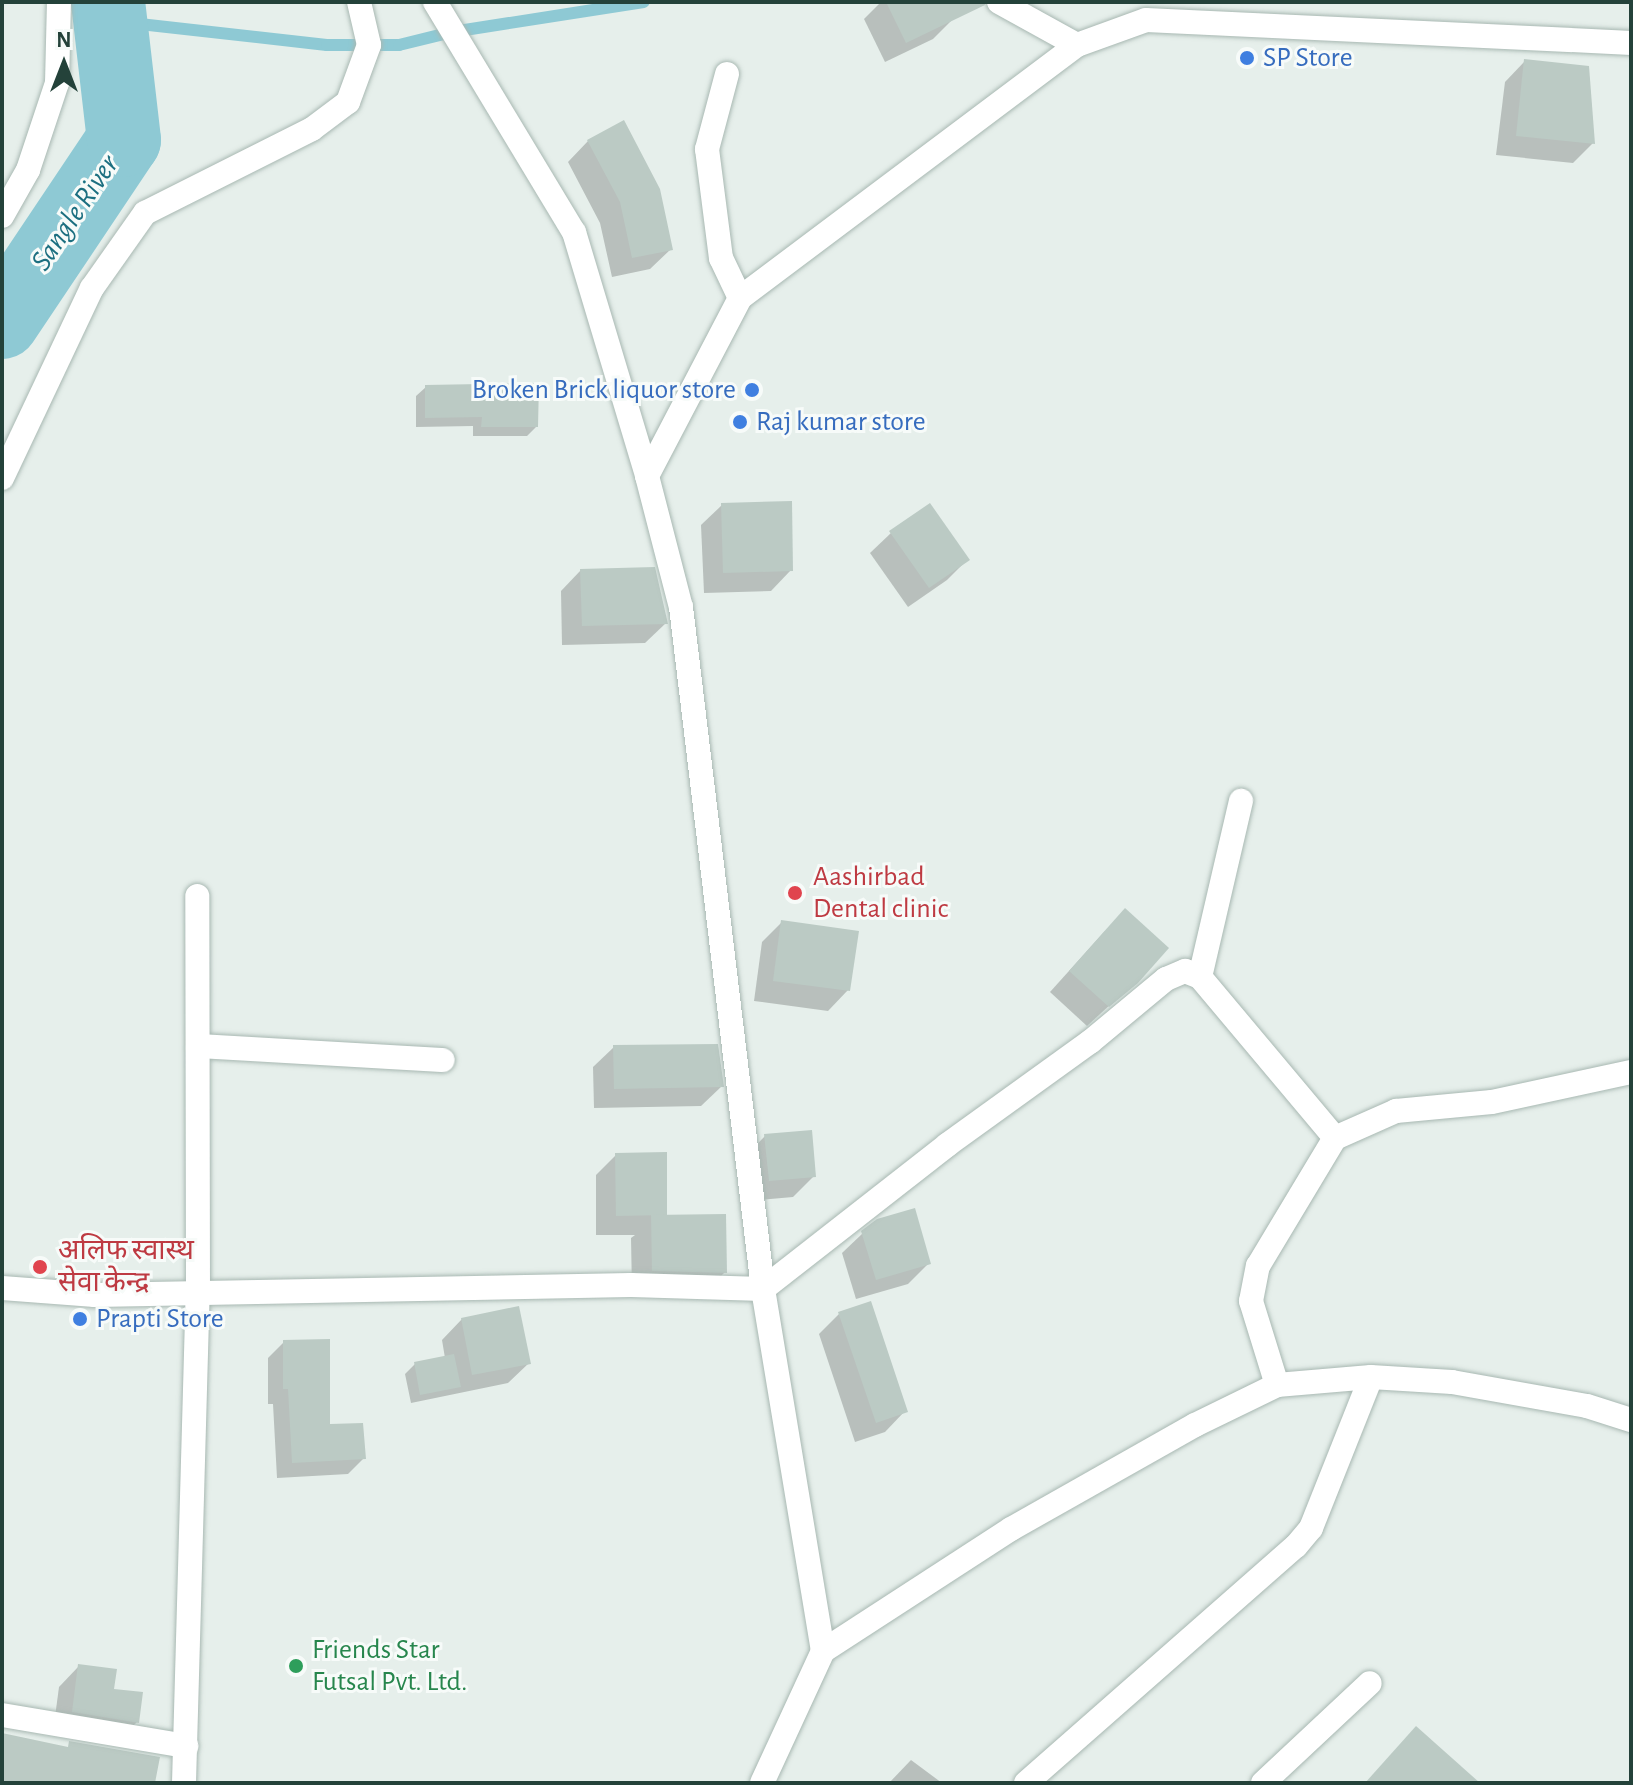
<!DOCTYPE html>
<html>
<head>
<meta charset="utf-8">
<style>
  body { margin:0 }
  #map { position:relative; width:1633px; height:1785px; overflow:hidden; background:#e6efeb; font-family:"Alegreya Sans","Noto Sans Devanagari",sans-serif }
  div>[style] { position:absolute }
  .shadow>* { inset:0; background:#0003 }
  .stream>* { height:12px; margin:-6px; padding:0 6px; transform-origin:6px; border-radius:6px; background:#8ec9d4 }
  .river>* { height:74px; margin:-37px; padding:0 37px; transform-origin:37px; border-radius:37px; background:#8ec9d4 }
  .building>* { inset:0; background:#bbcac4 }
  .roads { filter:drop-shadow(0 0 2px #a8b8b2) drop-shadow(0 0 2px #a8b8b2) }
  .service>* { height:24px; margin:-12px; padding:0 12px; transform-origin:12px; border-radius:12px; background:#fff }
  .minor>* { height:24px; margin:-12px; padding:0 12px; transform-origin:12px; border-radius:12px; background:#fff }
  .tertiary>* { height:24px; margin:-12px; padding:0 12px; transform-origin:12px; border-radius:12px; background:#fff }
  .dots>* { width:22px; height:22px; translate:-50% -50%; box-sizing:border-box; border:4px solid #f7fbf9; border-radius:50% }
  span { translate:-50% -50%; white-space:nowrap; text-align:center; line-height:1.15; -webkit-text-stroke:6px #f7fbf9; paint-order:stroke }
  .shop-label { font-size:28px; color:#366cbe }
  .left { translate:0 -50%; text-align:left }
  .right { translate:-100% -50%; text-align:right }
  .health-label { font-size:28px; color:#be3a42 }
  .leisure-label { font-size:28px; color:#27864d }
  .water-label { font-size:30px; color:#1c6f80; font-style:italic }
  .frame { position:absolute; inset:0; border:4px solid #24423a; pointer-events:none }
  .north { position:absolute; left:24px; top:24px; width:80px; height:80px; -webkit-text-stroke:6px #f7fbf9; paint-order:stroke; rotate:0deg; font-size:22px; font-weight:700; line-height:32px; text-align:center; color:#24423a }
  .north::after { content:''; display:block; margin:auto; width:28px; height:36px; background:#24423a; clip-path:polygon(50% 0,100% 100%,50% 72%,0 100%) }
</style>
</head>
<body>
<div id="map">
  <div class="shadow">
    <div style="clip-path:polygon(881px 2px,945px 2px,953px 19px,933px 39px,885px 62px,864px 19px)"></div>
    <div style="clip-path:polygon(1525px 61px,1593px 143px,1573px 163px,1496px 155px,1505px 82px)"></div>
    <div style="clip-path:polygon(588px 141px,671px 249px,650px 269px,612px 277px,600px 223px,568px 162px)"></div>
    <div style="clip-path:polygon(426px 387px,536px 427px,527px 436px,473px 436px,473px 426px,416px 427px,416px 396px)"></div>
    <div style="clip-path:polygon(722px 505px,791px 570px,771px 591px,704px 593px,701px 525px)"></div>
    <div style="clip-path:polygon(891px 533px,967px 560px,947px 580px,908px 607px,870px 553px)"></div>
    <div style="clip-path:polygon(581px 570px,666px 623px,645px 643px,562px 645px,561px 591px)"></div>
    <div style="clip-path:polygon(782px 922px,848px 990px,828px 1011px,754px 1001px,762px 942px)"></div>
    <div style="clip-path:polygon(1105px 931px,1136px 981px,1087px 1026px,1050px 992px)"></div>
    <div style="clip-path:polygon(614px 1047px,722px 1086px,701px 1106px,594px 1108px,593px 1067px)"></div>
    <div style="clip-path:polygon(765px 1136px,814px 1176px,793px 1197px,749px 1201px,745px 1157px)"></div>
    <div style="clip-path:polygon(616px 1155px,665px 1214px,725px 1272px,705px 1292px,632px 1290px,631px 1238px,635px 1235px,596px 1235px,596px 1175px)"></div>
    <div style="clip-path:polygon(863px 1233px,929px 1263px,908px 1284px,856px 1299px,842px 1253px)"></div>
    <div style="clip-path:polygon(839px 1314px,905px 1411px,885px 1432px,855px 1442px,819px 1334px)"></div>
    <div style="clip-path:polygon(462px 1319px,529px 1363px,508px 1383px,411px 1403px,405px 1374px,415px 1364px,445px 1358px,442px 1340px)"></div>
    <div style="clip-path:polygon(284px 1342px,328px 1427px,364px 1458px,348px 1474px,277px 1478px,273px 1404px,268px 1404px,268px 1358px)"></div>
    <div style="clip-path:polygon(79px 1666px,112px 1690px,137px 1722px,117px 1742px,53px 1732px,59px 1687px)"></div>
    <div style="clip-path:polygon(911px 1760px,942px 1783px,889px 1783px)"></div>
  </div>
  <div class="stream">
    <div style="left:113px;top:21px;width:215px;rotate:6.4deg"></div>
    <div style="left:327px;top:45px;width:72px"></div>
    <div style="left:399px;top:45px;width:55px;rotate:-13.8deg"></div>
    <div style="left:452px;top:32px;width:194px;rotate:-8.9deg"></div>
  </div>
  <div class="river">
    <div style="left:2px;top:322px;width:219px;rotate:-56.2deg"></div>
    <div style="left:124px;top:140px;width:139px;rotate:-96.6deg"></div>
  </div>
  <div class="building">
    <div style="clip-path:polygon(886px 2px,984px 2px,985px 5px,906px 43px)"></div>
    <div style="clip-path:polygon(1524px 59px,1589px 66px,1595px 144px,1516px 136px)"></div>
    <div style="clip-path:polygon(624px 120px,660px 189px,673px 250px,632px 258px,620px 202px,587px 140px)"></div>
    <div style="clip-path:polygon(539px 383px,538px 427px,481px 427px,482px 417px,425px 418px,425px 385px)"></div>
    <div style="clip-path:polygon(792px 501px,793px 571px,723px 573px,721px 503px)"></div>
    <div style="clip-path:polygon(930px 503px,970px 560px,929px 588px,889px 531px)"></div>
    <div style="clip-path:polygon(655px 567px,668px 624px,582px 626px,580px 569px)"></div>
    <div style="clip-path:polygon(1125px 908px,1169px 948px,1138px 983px,1109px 1007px,1069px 971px)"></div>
    <div style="clip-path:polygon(781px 920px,859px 931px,850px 991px,773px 981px)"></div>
    <div style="clip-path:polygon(718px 1044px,724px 1087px,614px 1089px,613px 1045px)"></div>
    <div style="clip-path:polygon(812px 1130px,816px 1177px,769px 1181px,764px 1134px)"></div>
    <div style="clip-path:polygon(667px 1152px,667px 1215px,616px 1216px,615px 1153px)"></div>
    <div style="clip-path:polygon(915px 1208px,931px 1264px,876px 1280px,861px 1231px,877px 1219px)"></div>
    <div style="clip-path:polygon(726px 1214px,727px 1273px,652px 1271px,651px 1215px)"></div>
    <div style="clip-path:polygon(871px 1301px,908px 1412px,876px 1423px,838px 1312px)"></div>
    <div style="clip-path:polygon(519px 1306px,531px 1364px,472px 1375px,461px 1318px)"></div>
    <div style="clip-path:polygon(330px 1339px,330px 1424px,363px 1423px,366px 1459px,292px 1463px,288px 1389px,283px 1389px,283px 1340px)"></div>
    <div style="clip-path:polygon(454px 1354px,461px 1387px,420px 1395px,414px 1362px)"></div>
    <div style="clip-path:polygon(78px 1664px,117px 1669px,114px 1689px,143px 1692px,139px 1723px,72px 1712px)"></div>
    <div style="clip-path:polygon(1416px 1726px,1480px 1783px,1365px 1783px)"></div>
    <div style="clip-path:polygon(2px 1733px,68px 1747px,69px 1741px,160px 1757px,155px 1783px,2px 1783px)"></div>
  </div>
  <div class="roads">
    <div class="service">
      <div style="left:727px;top:74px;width:78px;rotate:104.9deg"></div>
      <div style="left:707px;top:149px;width:110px;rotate:82.7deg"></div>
      <div style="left:721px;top:258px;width:44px;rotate:64.6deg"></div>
      <div style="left:1200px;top:977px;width:181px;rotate:-76.9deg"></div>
    </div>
    <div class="minor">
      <div style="left:435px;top:2px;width:269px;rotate:58.9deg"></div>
      <div style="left:574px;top:232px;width:255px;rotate:73.3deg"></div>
      <div style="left:647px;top:476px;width:135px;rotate:75.5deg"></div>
      <div style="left:681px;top:607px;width:687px;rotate:83.14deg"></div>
      <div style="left:763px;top:1289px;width:367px;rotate:80.6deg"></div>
      <div style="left:823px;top:1651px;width:145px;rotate:114.8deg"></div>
      <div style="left:999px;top:2px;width:89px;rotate:28.9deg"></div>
      <div style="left:2px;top:216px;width:53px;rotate:-60.5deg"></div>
      <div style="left:28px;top:170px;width:92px;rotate:-71.6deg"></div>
      <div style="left:57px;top:83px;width:81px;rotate:-88.6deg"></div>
      <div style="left:2px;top:478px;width:210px;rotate:-64.7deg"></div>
      <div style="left:92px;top:288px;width:92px;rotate:-54.8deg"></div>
      <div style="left:145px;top:213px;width:187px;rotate:-26.7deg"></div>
      <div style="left:312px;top:129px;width:45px;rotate:-36.9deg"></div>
      <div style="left:348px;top:102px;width:61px;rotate:-69.8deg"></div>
      <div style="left:369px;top:45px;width:44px;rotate:-103.1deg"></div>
      <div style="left:198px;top:1046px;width:245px;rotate:3.3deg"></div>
      <div style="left:2px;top:1288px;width:93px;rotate:4.3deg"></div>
      <div style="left:95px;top:1295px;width:536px;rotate:-1.07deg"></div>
      <div style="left:631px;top:1285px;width:132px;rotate:1.7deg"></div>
      <div style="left:763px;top:1289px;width:234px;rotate:-38deg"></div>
      <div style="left:947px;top:1145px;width:176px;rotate:-35.8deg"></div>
      <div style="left:1090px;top:1042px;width:99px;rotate:-39.7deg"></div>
      <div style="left:1166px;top:979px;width:21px;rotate:-23deg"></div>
      <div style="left:1185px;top:971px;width:16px;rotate:22deg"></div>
      <div style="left:1200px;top:977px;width:210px;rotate:50deg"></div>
      <div style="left:1277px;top:1385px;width:88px;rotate:-107.2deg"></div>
      <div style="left:1251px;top:1301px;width:36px;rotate:-79deg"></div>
      <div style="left:1258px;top:1266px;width:149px;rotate:-59deg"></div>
      <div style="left:1335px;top:1138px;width:67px;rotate:-23.9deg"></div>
      <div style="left:1396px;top:1111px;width:96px;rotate:-5.4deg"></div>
      <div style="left:1492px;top:1102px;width:142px;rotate:-12.2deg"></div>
      <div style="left:823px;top:1651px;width:224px;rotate:-33deg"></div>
      <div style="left:1011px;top:1529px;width:211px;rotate:-29.5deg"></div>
      <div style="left:1195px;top:1425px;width:91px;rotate:-26deg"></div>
      <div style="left:1277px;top:1385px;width:94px;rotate:-4.9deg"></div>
      <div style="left:1371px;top:1377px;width:81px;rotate:3.5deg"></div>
      <div style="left:1452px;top:1382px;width:137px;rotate:10.1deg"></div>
      <div style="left:1587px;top:1406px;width:46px;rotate:17.7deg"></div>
      <div style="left:2px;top:1715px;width:187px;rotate:9.6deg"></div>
      <div style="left:184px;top:1783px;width:490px;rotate:-88.4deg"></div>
      <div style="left:198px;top:1293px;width:397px;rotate:-90.1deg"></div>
      <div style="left:1026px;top:1783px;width:359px;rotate:-41.3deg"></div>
      <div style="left:1296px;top:1546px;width:23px;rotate:-50deg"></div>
      <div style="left:1311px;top:1528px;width:162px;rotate:-68.3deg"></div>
      <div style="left:1263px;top:1783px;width:146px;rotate:-43.1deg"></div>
    </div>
    <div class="tertiary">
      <div style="left:647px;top:476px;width:201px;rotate:-62.4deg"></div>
      <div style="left:740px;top:298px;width:421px;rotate:-36.9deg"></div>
      <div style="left:1077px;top:45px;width:73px;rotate:-19.9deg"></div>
      <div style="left:1146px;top:20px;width:486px;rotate:2.7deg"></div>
    </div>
  </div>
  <div class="dots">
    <div style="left:1247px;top:58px;background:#3f7fe0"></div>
    <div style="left:752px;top:390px;background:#3f7fe0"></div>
    <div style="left:740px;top:422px;background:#3f7fe0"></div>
    <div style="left:795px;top:893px;background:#e0444e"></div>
    <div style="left:40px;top:1267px;background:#e0444e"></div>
    <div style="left:80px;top:1319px;background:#3f7fe0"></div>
    <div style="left:296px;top:1666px;background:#2e9e5b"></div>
  </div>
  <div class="shop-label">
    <span class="left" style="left:1263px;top:58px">SP Store</span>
    <span class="right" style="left:736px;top:390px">Broken Brick liquor store</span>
    <span class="left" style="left:756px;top:422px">Raj kumar store</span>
    <span class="left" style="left:96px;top:1319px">Prapti Store</span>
  </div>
  <div class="health-label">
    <span class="left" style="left:813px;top:893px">Aashirbad<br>Dental clinic</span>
    <span class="left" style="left:58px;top:1267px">अलिफ स्वास्थ<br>सेवा केन्द्र</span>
  </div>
  <div class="leisure-label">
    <span class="left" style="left:312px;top:1666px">Friends Star<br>Futsal Pvt. Ltd.</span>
  </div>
  <div class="water-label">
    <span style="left:75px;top:213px;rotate:-56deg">Sangle River</span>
  </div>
  <div class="frame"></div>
  <div class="north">N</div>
</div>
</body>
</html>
